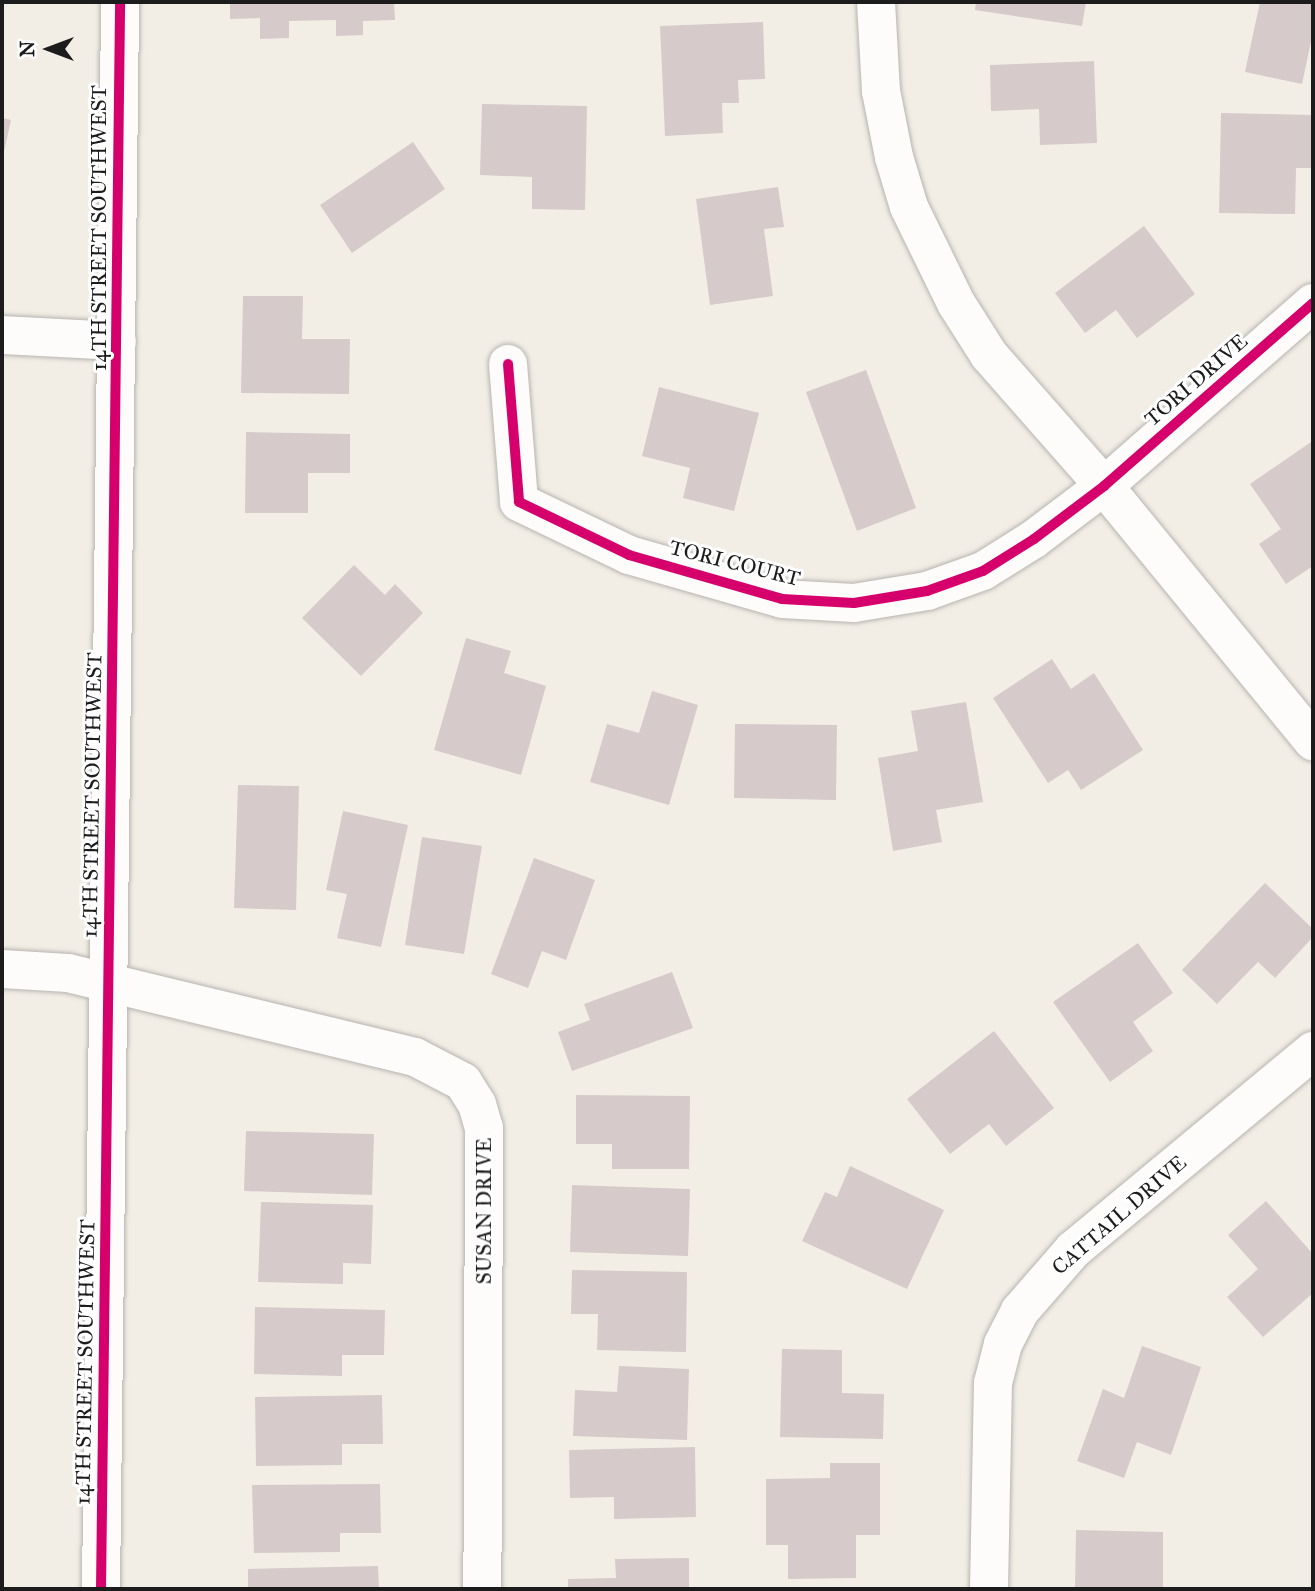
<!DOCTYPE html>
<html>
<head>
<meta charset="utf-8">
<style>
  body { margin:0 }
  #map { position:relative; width:1315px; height:1591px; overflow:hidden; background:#f2eee6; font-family:"IM FELL Great Primer",serif }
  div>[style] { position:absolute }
  .building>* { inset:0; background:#d6cacb }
  .roads { filter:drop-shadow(0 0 2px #b7b4af) drop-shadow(0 0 2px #b7b4af) }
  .minor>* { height:38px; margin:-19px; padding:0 19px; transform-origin:19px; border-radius:19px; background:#fdfcfb }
  .secondary>* { height:38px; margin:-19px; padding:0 19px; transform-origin:19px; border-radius:19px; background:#fdfcfb }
  .cycleway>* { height:10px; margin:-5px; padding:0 5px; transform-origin:5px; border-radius:5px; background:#d6006c }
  span { translate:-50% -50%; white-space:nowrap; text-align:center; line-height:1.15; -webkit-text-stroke:6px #fff; paint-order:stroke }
  .street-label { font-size:21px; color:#1c1c1c }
  .frame { position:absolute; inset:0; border:4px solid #1c1c1c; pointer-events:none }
  .north { position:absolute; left:14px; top:14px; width:70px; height:70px; -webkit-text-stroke:5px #fff; paint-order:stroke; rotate:270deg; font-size:19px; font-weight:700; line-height:28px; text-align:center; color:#1c1c1c }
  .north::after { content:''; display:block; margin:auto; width:24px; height:32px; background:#1c1c1c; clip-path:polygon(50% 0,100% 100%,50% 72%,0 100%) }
</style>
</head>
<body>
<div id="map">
  <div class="building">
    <div style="clip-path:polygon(230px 2px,394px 2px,395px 20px,363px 21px,363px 35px,336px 36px,336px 20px,289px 21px,289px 38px,260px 39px,260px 18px,230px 19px)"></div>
    <div style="clip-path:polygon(976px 2px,1086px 2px,1082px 26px,975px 10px)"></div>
    <div style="clip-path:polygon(1260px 2px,1313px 2px,1313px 32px,1302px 84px,1245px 72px)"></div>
    <div style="clip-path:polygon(763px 22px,765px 79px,738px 80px,739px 103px,722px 103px,723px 133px,665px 136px,660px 26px)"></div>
    <div style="clip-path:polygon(1094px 61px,1097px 143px,1040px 145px,1039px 109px,991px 111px,990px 65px)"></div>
    <div style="clip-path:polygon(482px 104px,587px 106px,585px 210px,532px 209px,532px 177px,480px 175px)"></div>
    <div style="clip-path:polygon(1221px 113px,1313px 115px,1313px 168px,1296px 168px,1295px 214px,1219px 213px)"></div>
    <div style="clip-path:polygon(2px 118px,11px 120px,3px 156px,2px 156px)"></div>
    <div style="clip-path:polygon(413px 142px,445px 189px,352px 253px,320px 205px)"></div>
    <div style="clip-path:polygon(778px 187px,784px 227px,764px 229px,773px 296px,710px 305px,696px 199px)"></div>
    <div style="clip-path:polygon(1144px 226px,1195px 294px,1137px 338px,1116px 310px,1085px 333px,1055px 293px)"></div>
    <div style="clip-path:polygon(243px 296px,303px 296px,302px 339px,350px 339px,349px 394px,241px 393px)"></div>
    <div style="clip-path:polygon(866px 370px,916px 508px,857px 531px,806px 392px)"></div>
    <div style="clip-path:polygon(659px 387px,759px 413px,734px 511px,683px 498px,690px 468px,642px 456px)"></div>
    <div style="clip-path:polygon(246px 432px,350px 434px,350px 473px,308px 473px,308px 513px,245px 513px)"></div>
    <div style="clip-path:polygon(1311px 442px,1313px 566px,1286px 584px,1259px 544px,1281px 529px,1250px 484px)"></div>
    <div style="clip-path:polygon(354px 565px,385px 595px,395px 584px,423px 613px,361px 676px,302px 618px)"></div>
    <div style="clip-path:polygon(466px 638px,511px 651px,504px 673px,546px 686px,521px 775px,434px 750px)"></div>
    <div style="clip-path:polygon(1052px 659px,1071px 689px,1094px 673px,1143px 750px,1081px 790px,1068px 770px,1048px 783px,993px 698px)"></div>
    <div style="clip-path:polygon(652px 691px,698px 705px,669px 805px,590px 782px,607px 724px,639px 733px)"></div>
    <div style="clip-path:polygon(966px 702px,983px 802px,936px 810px,942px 842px,893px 851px,878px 758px,918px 751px,911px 711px)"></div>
    <div style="clip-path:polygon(735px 724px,837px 725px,836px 800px,734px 798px)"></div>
    <div style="clip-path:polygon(238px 785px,299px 786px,296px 910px,234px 908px)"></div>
    <div style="clip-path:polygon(343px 811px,408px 825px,381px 947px,337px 938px,347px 894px,326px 890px)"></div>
    <div style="clip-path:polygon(422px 837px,482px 846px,464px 954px,405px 945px)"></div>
    <div style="clip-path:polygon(534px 858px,595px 880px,566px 960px,542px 951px,528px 988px,491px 974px)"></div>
    <div style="clip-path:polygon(1265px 883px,1313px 929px,1313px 937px,1275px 978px,1258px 962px,1217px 1004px,1182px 970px)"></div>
    <div style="clip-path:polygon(1138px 943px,1173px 993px,1133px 1022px,1153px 1051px,1110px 1082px,1053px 1002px)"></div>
    <div style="clip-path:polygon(672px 972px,693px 1028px,572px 1071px,558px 1032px,590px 1020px,584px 1004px)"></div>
    <div style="clip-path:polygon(994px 1031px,1054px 1108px,1006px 1146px,989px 1124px,950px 1154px,907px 1099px)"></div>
    <div style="clip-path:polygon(576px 1095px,690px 1096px,689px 1169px,612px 1169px,612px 1144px,576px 1144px)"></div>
    <div style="clip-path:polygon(246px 1131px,374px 1134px,372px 1195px,244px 1191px)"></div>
    <div style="clip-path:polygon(850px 1166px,944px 1210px,907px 1289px,802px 1241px,825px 1192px,837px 1197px)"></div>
    <div style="clip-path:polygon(572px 1185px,690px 1189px,688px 1256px,570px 1252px)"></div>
    <div style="clip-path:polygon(1266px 1201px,1313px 1254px,1313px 1293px,1263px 1337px,1227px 1297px,1258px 1269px,1228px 1235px)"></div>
    <div style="clip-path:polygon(261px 1202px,373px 1205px,371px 1264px,343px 1263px,343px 1284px,258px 1282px)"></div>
    <div style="clip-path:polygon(572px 1270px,687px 1272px,686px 1352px,597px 1350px,598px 1314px,571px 1314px)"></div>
    <div style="clip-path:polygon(255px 1307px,385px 1310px,384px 1355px,342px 1355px,342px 1376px,254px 1374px)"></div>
    <div style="clip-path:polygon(1142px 1346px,1201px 1367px,1171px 1455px,1137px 1442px,1124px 1478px,1077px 1461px,1103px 1389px,1124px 1398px)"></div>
    <div style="clip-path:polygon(782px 1349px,842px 1350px,842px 1393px,884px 1394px,883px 1439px,780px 1437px)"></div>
    <div style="clip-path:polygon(619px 1366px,689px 1369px,687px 1440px,573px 1436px,575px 1390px,617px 1392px)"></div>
    <div style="clip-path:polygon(382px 1395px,383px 1444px,342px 1444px,342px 1465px,256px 1466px,255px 1397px)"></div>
    <div style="clip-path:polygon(695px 1447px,696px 1517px,614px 1519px,614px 1497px,570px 1498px,569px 1450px)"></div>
    <div style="clip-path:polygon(830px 1463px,880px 1463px,880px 1535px,856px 1535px,856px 1578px,788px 1579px,788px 1545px,766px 1545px,766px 1479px,830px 1478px)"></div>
    <div style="clip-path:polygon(380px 1484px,381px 1533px,340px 1533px,340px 1552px,254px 1553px,252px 1485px)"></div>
    <div style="clip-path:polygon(1076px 1530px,1163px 1532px,1163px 1589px,1075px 1589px)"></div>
    <div style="clip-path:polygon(689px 1558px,689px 1589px,568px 1589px,568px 1579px,616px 1578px,615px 1559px)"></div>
    <div style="clip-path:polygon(378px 1566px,379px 1589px,248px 1589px,248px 1569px)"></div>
  </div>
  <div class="roads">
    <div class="minor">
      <div style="left:876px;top:2px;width:89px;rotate:86.8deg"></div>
      <div style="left:881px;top:91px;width:67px;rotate:78.9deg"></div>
      <div style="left:894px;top:157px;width:52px;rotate:73.3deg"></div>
      <div style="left:909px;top:207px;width:107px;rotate:63.9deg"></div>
      <div style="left:956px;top:303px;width:62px;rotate:57.6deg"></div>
      <div style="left:989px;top:355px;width:174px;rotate:48.7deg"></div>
      <div style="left:1104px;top:486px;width:330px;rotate:50.7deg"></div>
      <div style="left:2px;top:335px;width:115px;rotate:3deg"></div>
      <div style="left:508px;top:364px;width:138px;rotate:85.4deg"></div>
      <div style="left:519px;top:502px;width:122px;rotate:25.7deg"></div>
      <div style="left:629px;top:555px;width:159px;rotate:16deg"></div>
      <div style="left:782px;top:599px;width:72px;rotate:3.2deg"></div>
      <div style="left:854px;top:603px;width:74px;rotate:-9.3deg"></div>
      <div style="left:927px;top:591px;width:59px;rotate:-19.7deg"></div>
      <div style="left:983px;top:571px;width:60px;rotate:-32.1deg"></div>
      <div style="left:1034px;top:539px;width:88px;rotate:-37.1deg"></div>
      <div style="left:1104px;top:486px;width:278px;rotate:-41.2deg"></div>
      <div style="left:2px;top:969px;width:66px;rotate:3.5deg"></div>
      <div style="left:68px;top:973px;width:357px;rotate:13.6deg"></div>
      <div style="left:415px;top:1057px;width:54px;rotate:27.5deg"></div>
      <div style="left:463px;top:1082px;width:26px;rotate:58deg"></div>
      <div style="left:477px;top:1104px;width:25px;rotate:74deg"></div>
      <div style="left:484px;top:1128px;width:461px;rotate:90.2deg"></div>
      <div style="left:989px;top:1589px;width:206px;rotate:-88.9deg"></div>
      <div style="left:993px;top:1383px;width:40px;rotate:-75.6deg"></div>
      <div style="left:1003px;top:1344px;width:37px;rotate:-63deg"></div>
      <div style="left:1020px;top:1311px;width:81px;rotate:-49deg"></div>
      <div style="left:1073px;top:1250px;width:312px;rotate:-39.7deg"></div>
    </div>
    <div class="secondary">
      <div style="left:101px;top:1589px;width:1587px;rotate:-89.31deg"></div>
    </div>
  </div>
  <div class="cycleway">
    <div style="left:508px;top:364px;width:138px;rotate:85.4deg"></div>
    <div style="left:519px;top:502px;width:122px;rotate:25.7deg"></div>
    <div style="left:629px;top:555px;width:159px;rotate:16deg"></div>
    <div style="left:782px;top:599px;width:72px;rotate:3.2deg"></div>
    <div style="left:854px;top:603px;width:74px;rotate:-9.3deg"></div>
    <div style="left:927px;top:591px;width:59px;rotate:-19.7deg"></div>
    <div style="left:983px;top:571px;width:60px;rotate:-32.1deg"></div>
    <div style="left:1034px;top:539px;width:88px;rotate:-37.1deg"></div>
    <div style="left:1104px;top:486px;width:278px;rotate:-41.2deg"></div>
    <div style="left:101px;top:1589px;width:1587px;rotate:-89.31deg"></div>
  </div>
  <div class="street-label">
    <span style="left:99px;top:228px;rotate:-90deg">14TH STREET SOUTHWEST</span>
    <span style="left:1196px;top:380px;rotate:-41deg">TORI DRIVE</span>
    <span style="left:735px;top:563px;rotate:14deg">TORI COURT</span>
    <span style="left:92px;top:795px;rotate:-89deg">14TH STREET SOUTHWEST</span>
    <span style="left:484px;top:1211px;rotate:-90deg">SUSAN DRIVE</span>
    <span style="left:1119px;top:1215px;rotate:-41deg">CATTAIL DRIVE</span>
    <span style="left:85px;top:1362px;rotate:-89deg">14TH STREET SOUTHWEST</span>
  </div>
  <div class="frame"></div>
  <div class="north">N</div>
</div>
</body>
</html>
